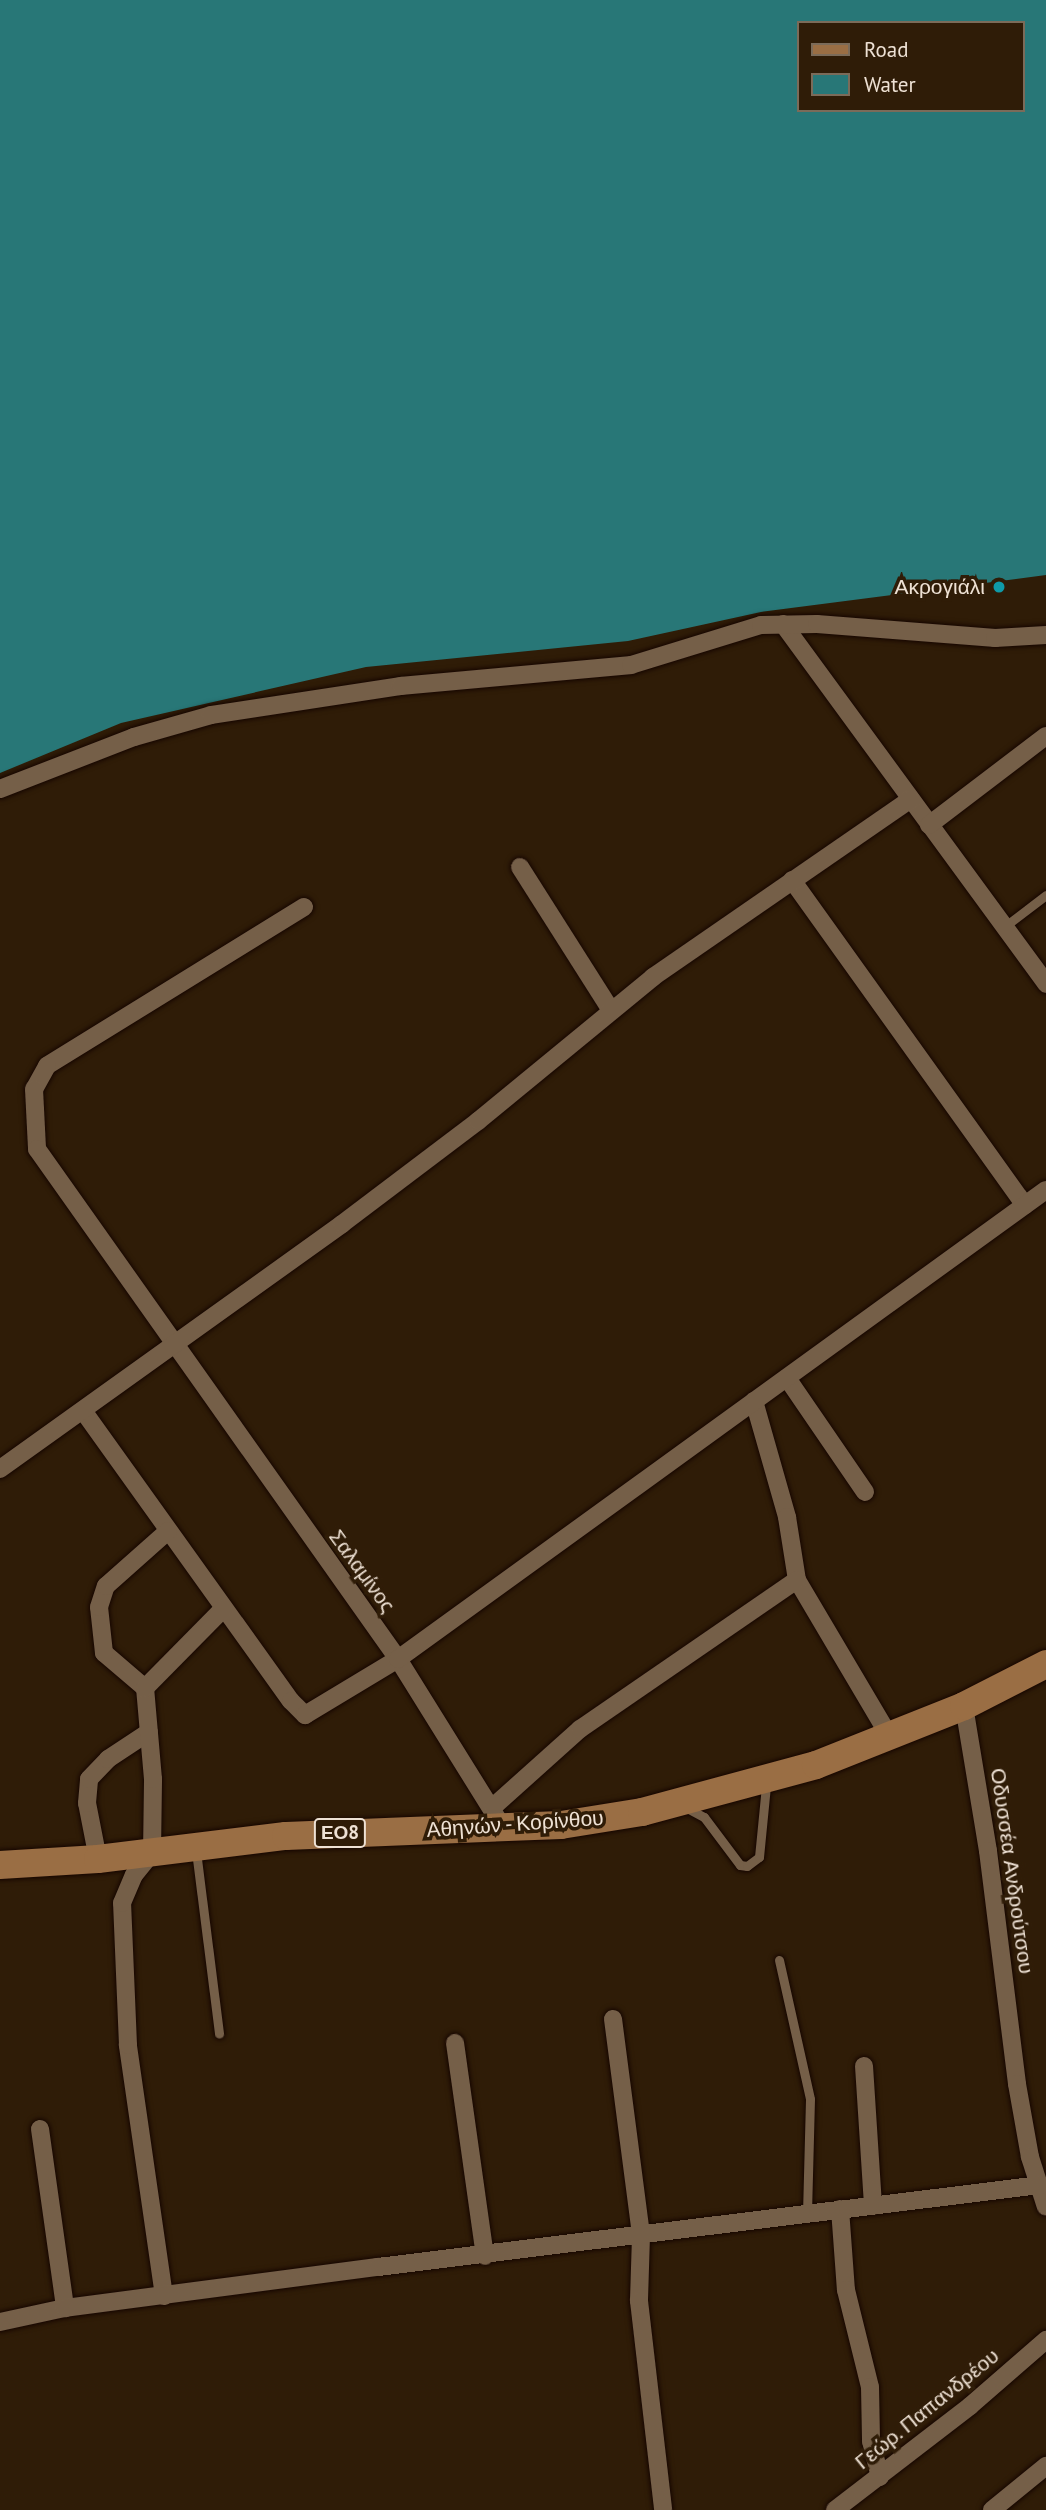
<!DOCTYPE html>
<html>
<head>
<meta charset="utf-8">
<style>
  body { margin:0 }
  #map { position:relative; width:1046px; height:2510px; overflow:hidden; background:#2f1c07; font-family:"PT Sans",sans-serif }
  div>[style] { position:absolute }
  .water>* { inset:0; background:#287777 }
  .roads { filter:drop-shadow(0 0 2px #160600) drop-shadow(0 0 2px #160600) }
  .lane>* { height:9px; margin:-4.5px; padding:0 4.5px; transform-origin:4.5px; border-radius:4.5px; background:#755f48 }
  .street>* { height:18px; margin:-9px; padding:0 9px; transform-origin:9px; border-radius:9px; background:#755f48 }
  .primary>* { height:28px; margin:-14px; padding:0 14px; transform-origin:14px; border-radius:14px; background:#9a6e44 }
  .dots>* { width:19px; height:19px; translate:-50% -50%; box-sizing:border-box; border:4px solid #2f1c07; border-radius:50% }
  span { translate:-50% -50%; white-space:nowrap; text-align:center; line-height:1.15; -webkit-text-stroke:7px #2f1c07; paint-order:stroke }
  .shield-label span { padding:2px 5px; background:#2f1c07; border:2px solid; border-radius:5px; -webkit-text-stroke-width:0 }
  .shield-label { font-size:19px; color:#eee1d4; font-weight:700 }
  .poi-label { font-size:21px; color:#eee1d4 }
  .right { translate:-100% -50%; text-align:right }
  .street-label { font-size:21px; color:#eee1d4 }
  .legend { position:absolute; left:797px; top:21px; width:228px; height:91px; box-sizing:border-box; background:#2f1c07; border:2px solid #7b6b59; margin:0; padding:9px 12px; list-style:none; font-size:21px; color:#eee1d4 }
  .legend li { display:flex; align-items:center; gap:14px; height:35px }
  .legend b { width:35px; border:2px solid #7b6b59 }
</style>
</head>
<body>
<div id="map">
  <div class="water">
    <div style="clip-path:polygon(evenodd,0 0,1046px 0,1046px 575px,761px 612px,628px 641px,366px 667px,121px 723px,0 773px,0 0,799px 23px,1023px 23px,1023px 110px,799px 110px,799px 23px)"></div>
  </div>
  <div class="roads">
    <div class="lane">
      <div style="left:1004px;top:927px;width:53px;rotate:-37.3deg"></div>
      <div style="left:687px;top:1808px;width:19px;rotate:28deg"></div>
      <div style="left:704px;top:1817px;width:60px;rotate:53.1deg"></div>
      <div style="left:740px;top:1865px;width:7px;rotate:8deg"></div>
      <div style="left:747px;top:1866px;width:15px;rotate:-37deg"></div>
      <div style="left:759px;top:1857px;width:72px;rotate:-84.4deg"></div>
      <div style="left:196px;top:1851px;width:184px;rotate:82.8deg"></div>
      <div style="left:779px;top:1960px;width:142px;rotate:77.4deg"></div>
      <div style="left:810px;top:2099px;width:113px;rotate:91.5deg"></div>
    </div>
    <div class="street">
      <div style="left:783px;top:624px;width:446px;rotate:53.8deg"></div>
      <div style="left:0;top:789px;width:144px;rotate:-21.2deg"></div>
      <div style="left:134px;top:737px;width:80px;rotate:-15.9deg"></div>
      <div style="left:211px;top:715px;width:192px;rotate:-8.7deg"></div>
      <div style="left:401px;top:686px;width:231px;rotate:-5.2deg"></div>
      <div style="left:631px;top:665px;width:136px;rotate:-17.1deg"></div>
      <div style="left:761px;top:625px;width:56px;rotate:-1deg"></div>
      <div style="left:817px;top:624px;width:179px;rotate:4.5deg"></div>
      <div style="left:995px;top:638px;width:51px;rotate:-3.4deg"></div>
      <div style="left:929px;top:825px;width:147px;rotate:-37.3deg"></div>
      <div style="left:520px;top:867px;width:168px;rotate:57.6deg"></div>
      <div style="left:792px;top:880px;width:400px;rotate:54.4deg"></div>
      <div style="left:304px;top:907px;width:302px;rotate:148.3deg"></div>
      <div style="left:47px;top:1066px;width:26px;rotate:119deg"></div>
      <div style="left:34px;top:1089px;width:60px;rotate:87.1deg"></div>
      <div style="left:37px;top:1149px;width:625px;rotate:54.71deg"></div>
      <div style="left:398px;top:1659px;width:199px;rotate:58.1deg"></div>
      <div style="left:787px;top:1378px;width:138px;rotate:55.6deg"></div>
      <div style="left:754px;top:1401px;width:121px;rotate:74.1deg"></div>
      <div style="left:787px;top:1517px;width:64px;rotate:81deg"></div>
      <div style="left:797px;top:1580px;width:182px;rotate:59.4deg"></div>
      <div style="left:84px;top:1412px;width:355px;rotate:54.4deg"></div>
      <div style="left:291px;top:1701px;width:20px;rotate:45deg"></div>
      <div style="left:305px;top:1715px;width:109px;rotate:-31.1deg"></div>
      <div style="left:398px;top:1659px;width:800px;rotate:-35.9deg"></div>
      <div style="left:0;top:1469px;width:421px;rotate:-35.6deg"></div>
      <div style="left:342px;top:1224px;width:171px;rotate:-37.1deg"></div>
      <div style="left:478px;top:1121px;width:227px;rotate:-39.4deg"></div>
      <div style="left:653px;top:977px;width:313px;rotate:-34.6deg"></div>
      <div style="left:145px;top:1688px;width:54px;rotate:-139.5deg"></div>
      <div style="left:104px;top:1653px;width:46px;rotate:-96.2deg"></div>
      <div style="left:99px;top:1607px;width:22px;rotate:-72deg"></div>
      <div style="left:106px;top:1586px;width:83px;rotate:-41.6deg"></div>
      <div style="left:964px;top:1706px;width:147px;rotate:80.6deg"></div>
      <div style="left:988px;top:1851px;width:235px;rotate:82.9deg"></div>
      <div style="left:1017px;top:2084px;width:74px;rotate:79.9deg"></div>
      <div style="left:1030px;top:2157px;width:52px;rotate:72.3deg"></div>
      <div style="left:493px;top:1807px;width:117px;rotate:-41.9deg"></div>
      <div style="left:580px;top:1729px;width:263px;rotate:-34.5deg"></div>
      <div style="left:98px;top:1859px;width:57px;rotate:-101.1deg"></div>
      <div style="left:87px;top:1803px;width:24px;rotate:-85deg"></div>
      <div style="left:89px;top:1779px;width:28px;rotate:-46deg"></div>
      <div style="left:108px;top:1759px;width:49px;rotate:-33.4deg"></div>
      <div style="left:613px;top:2019px;width:219px;rotate:82.6deg"></div>
      <div style="left:641px;top:2236px;width:65px;rotate:91.8deg"></div>
      <div style="left:639px;top:2301px;width:210px;rotate:83.4deg"></div>
      <div style="left:455px;top:2043px;width:215px;rotate:82deg"></div>
      <div style="left:864px;top:2066px;width:140px;rotate:86.3deg"></div>
      <div style="left:40px;top:2129px;width:181px;rotate:82deg"></div>
      <div style="left:840px;top:2209px;width:81px;rotate:85.8deg"></div>
      <div style="left:846px;top:2290px;width:100px;rotate:76.1deg"></div>
      <div style="left:870px;top:2387px;width:54px;rotate:88.9deg"></div>
      <div style="left:871px;top:2441px;width:37px;rotate:76deg"></div>
      <div style="left:164px;top:2296px;width:254px;rotate:-98.2deg"></div>
      <div style="left:128px;top:2045px;width:142px;rotate:-92.4deg"></div>
      <div style="left:122px;top:1903px;width:30px;rotate:-67deg"></div>
      <div style="left:134px;top:1875px;width:28px;rotate:-51deg"></div>
      <div style="left:152px;top:1853px;width:74px;rotate:-89.2deg"></div>
      <div style="left:153px;top:1779px;width:91px;rotate:-95deg"></div>
      <div style="left:145px;top:1688px;width:112px;rotate:-45.4deg"></div>
      <div style="left:0;top:2322px;width:66px;rotate:-12.2deg"></div>
      <div style="left:65px;top:2308px;width:316px;rotate:-7.5deg"></div>
      <div style="left:378px;top:2267px;width:667px;rotate:-7.06deg"></div>
      <div style="left:835px;top:2510px;width:170px;rotate:-37.6deg"></div>
      <div style="left:970px;top:2406px;width:101px;rotate:-41deg"></div>
      <div style="left:992px;top:2510px;width:70px;rotate:-39.2deg"></div>
    </div>
    <div class="primary">
      <div style="left:0;top:1865px;width:98px;rotate:-3.5deg"></div>
      <div style="left:98px;top:1859px;width:189px;rotate:-7deg"></div>
      <div style="left:286px;top:1836px;width:275px;rotate:-2.3deg"></div>
      <div style="left:561px;top:1825px;width:82px;rotate:-9.1deg"></div>
      <div style="left:642px;top:1812px;width:180px;rotate:-15.1deg"></div>
      <div style="left:816px;top:1765px;width:159px;rotate:-21.7deg"></div>
      <div style="left:964px;top:1706px;width:92px;rotate:-27.1deg"></div>
    </div>
  </div>
  <div class="dots">
    <div style="left:999px;top:587px;background:#0f9aa8"></div>
  </div>
  <div class="shield-label">
    <span style="left:340px;top:1833px">ΕΟ8</span>
  </div>
  <div class="poi-label">
    <span class="right" style="left:985px;top:587px">Ακρογιάλι</span>
  </div>
  <div class="street-label">
    <span style="left:362px;top:1571px;rotate:54deg">Σαλαμίνος</span>
    <span style="left:515px;top:1824px;rotate:-4deg">Αθηνών - Κορίνθου</span>
    <span style="left:1012px;top:1871px;rotate:82deg">Οδυσσέα Ανδρούτσου</span>
    <span style="left:927px;top:2409px;rotate:-39deg">Γεώρ. Παπανδρέου</span>
  </div>
  <ul class="legend">
  <li><b style="height:9px;background:#9a6e44"></b>Road</li>
  <li><b style="height:19px;background:#287777"></b>Water</li>
  </ul>
</div>
</body>
</html>
